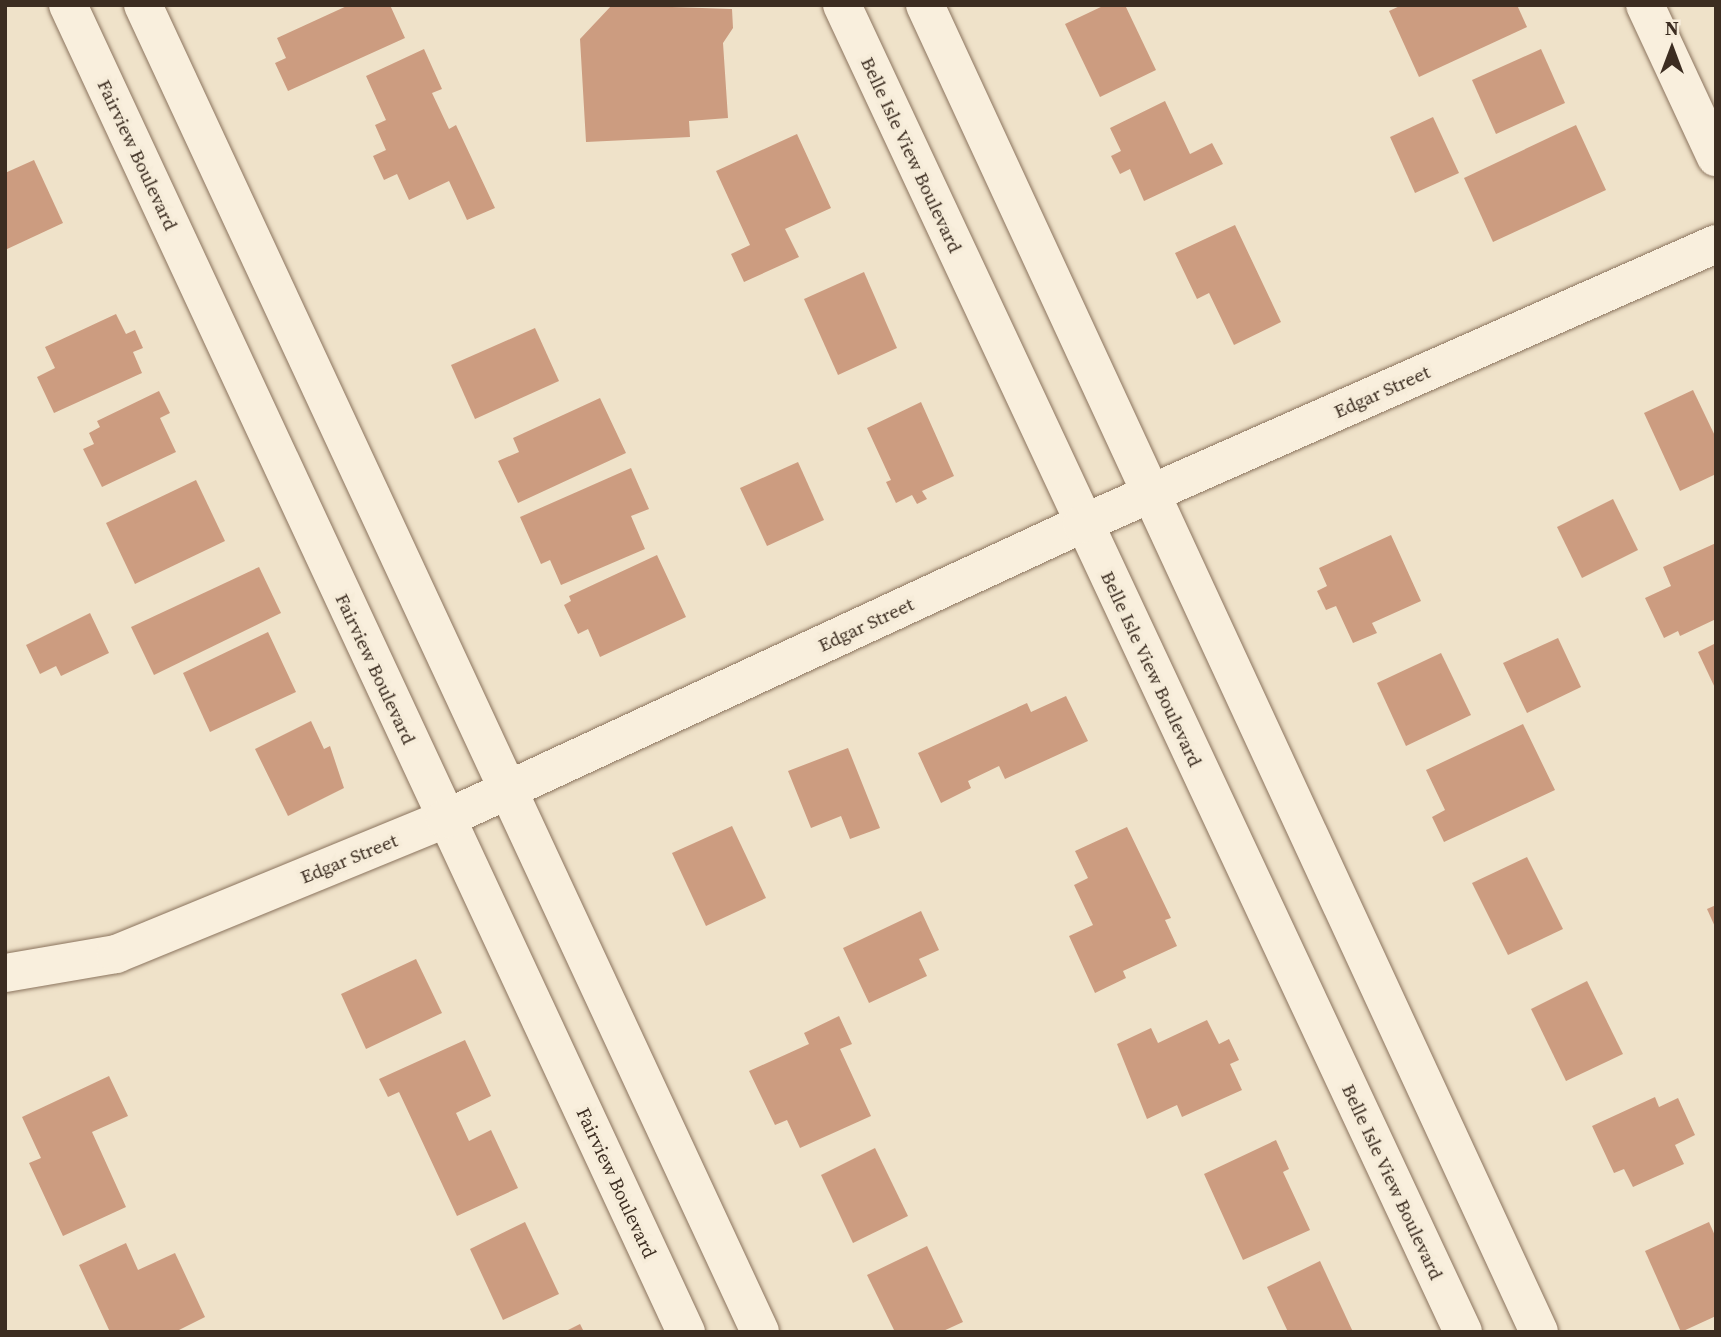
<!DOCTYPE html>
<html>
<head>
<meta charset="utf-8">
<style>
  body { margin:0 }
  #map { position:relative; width:1721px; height:1337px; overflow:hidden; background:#efe2c9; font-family:"Source Serif 4",serif }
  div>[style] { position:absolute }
  .building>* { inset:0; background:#cc9c80 }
  .roads { filter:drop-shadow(0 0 2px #8b745e) drop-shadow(0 0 2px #8b745e) }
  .minor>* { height:38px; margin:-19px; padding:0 19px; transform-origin:19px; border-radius:19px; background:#f9efdd }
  span { translate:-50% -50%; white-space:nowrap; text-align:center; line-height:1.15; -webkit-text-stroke:7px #f6ecd9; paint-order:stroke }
  .street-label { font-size:19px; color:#3c2d21 }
  .frame { position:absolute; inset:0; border:7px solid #3c2d21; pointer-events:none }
  .north { position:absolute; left:1637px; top:14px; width:70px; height:70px; -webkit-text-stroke:5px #f6ecd9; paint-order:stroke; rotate:0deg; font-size:19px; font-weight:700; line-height:28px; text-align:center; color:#3c2d21 }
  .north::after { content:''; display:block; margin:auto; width:24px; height:32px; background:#3c2d21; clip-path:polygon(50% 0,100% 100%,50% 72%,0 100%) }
</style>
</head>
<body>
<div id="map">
  <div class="building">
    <div style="clip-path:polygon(349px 5px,390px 5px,405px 38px,288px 91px,275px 63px,286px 58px,277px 38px)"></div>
    <div style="clip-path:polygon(612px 5px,732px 9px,733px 28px,723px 43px,728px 118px,689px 121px,690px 137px,586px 142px,580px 39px)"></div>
    <div style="clip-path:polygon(1105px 5px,1125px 5px,1156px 70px,1100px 97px,1065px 24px)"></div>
    <div style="clip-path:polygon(1402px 5px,1517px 5px,1527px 27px,1419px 77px,1389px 11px)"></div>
    <div style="clip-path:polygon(424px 49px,442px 89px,432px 93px,449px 129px,456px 125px,495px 208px,467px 220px,449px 181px,409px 200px,397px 174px,384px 180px,373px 156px,386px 150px,375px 125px,386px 120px,366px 76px)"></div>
    <div style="clip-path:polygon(1541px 49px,1565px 103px,1496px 134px,1472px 80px)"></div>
    <div style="clip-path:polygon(1165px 101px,1190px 154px,1212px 143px,1223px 164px,1144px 201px,1130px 169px,1120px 174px,1111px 156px,1121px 151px,1110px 128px)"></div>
    <div style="clip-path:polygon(1433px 117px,1459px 173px,1415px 193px,1390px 137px)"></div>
    <div style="clip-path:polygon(1576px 125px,1606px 190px,1493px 242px,1464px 178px)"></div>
    <div style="clip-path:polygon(797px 134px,831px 208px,785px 229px,799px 257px,744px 282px,731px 254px,750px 245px,716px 171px)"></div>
    <div style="clip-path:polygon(34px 160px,63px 223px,5px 250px,5px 173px)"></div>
    <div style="clip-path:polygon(1235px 225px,1281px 322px,1234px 345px,1209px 293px,1197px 299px,1175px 253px)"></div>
    <div style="clip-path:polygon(864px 272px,897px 348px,838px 375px,804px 299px)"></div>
    <div style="clip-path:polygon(116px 314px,126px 334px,135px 330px,143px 348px,133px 352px,142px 373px,54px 413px,37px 377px,55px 368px,45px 347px)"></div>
    <div style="clip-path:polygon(535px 328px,559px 381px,475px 419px,451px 365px)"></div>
    <div style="clip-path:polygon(1693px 390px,1716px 438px,1716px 474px,1680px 491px,1644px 413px)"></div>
    <div style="clip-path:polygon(159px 391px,170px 413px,160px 418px,176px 452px,102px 487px,83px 449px,94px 444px,89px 433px,100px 427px,97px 421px)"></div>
    <div style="clip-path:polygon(600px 398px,626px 453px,518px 503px,498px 461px,519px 452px,513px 438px)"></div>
    <div style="clip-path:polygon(921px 402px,954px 476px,922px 491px,927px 499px,917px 504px,912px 495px,896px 503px,886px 482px,891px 480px,867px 428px)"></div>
    <div style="clip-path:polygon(798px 462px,824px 520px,767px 546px,740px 488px)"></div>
    <div style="clip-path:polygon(631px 468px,649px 509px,631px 516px,645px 549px,561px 585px,550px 560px,541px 564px,520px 517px)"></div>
    <div style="clip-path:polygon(196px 480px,225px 541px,135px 584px,106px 523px)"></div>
    <div style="clip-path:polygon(1613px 499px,1638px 550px,1582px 578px,1557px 527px)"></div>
    <div style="clip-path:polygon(1391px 535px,1421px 601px,1372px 623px,1377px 633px,1353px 643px,1336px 606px,1326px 610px,1317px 591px,1327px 586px,1319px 568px)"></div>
    <div style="clip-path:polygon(1716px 543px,1716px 619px,1680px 636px,1678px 631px,1664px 638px,1645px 598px,1671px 586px,1663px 567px)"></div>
    <div style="clip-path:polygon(657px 555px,686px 617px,600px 657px,588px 629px,578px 634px,564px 605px,571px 601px,569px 596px)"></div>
    <div style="clip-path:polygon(259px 567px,281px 613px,154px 675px,131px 627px)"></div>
    <div style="clip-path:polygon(90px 613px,109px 653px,61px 676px,56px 666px,40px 674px,26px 645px)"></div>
    <div style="clip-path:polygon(268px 632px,296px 692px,210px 732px,183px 673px)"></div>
    <div style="clip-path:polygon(1558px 638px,1581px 687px,1527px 713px,1503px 663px)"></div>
    <div style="clip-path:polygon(1716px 643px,1716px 690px,1698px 652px)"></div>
    <div style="clip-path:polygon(1441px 653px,1471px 715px,1406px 746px,1377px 683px)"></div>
    <div style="clip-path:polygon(1066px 696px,1088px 741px,1005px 779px,999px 766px,968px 781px,971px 788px,941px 803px,918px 753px,1027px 703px,1031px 712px)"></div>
    <div style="clip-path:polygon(311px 721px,324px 749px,330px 746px,344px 788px,288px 816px,255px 749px)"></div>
    <div style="clip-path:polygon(1523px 724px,1555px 790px,1444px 842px,1432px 817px,1445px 810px,1426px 770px)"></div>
    <div style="clip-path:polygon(848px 748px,880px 828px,850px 839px,841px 816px,811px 828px,788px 771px)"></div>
    <div style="clip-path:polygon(732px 826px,766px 898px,706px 926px,672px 853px)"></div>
    <div style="clip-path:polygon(1127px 827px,1171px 918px,1165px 920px,1177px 946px,1123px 971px,1126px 978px,1095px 993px,1069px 936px,1093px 925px,1074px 885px,1088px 878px,1075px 851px)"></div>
    <div style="clip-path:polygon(1527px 857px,1563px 929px,1508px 955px,1472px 883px)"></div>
    <div style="clip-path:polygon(1716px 905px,1716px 929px,1707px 909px)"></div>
    <div style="clip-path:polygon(921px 911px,939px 950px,919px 959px,927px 976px,869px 1003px,843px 948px)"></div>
    <div style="clip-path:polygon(416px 959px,442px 1013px,366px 1049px,341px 994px)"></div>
    <div style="clip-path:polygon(1587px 981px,1623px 1054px,1566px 1081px,1531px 1009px)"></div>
    <div style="clip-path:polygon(839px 1016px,852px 1044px,840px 1049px,871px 1116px,800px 1148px,787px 1120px,775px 1125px,749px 1071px,809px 1044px,804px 1033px)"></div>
    <div style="clip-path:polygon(1207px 1020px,1219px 1044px,1229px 1039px,1239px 1060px,1230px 1064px,1242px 1090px,1182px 1117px,1177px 1105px,1147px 1119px,1117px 1044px,1151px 1028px,1158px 1043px)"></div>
    <div style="clip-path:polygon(465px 1040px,491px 1096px,456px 1113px,469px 1141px,491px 1130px,518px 1188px,457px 1216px,399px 1092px,388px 1097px,379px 1079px)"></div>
    <div style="clip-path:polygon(109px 1076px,128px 1116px,92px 1132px,126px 1207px,63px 1236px,29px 1163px,41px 1158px,22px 1117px)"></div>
    <div style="clip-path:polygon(1655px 1097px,1659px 1107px,1678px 1098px,1695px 1135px,1675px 1145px,1684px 1164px,1633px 1187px,1624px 1169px,1614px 1173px,1592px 1126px)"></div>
    <div style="clip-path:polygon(1276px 1140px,1289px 1169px,1283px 1172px,1310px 1230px,1243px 1260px,1204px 1174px)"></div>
    <div style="clip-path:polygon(875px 1148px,908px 1216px,853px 1243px,821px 1175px)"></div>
    <div style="clip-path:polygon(525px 1222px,559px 1294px,503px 1320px,470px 1249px)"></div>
    <div style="clip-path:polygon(1709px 1222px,1716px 1238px,1716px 1316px,1681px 1332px,1645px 1251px)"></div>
    <div style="clip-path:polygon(126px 1243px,138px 1270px,175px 1253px,205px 1317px,175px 1332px,110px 1332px,79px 1265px)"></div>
    <div style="clip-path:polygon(927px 1246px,963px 1322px,941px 1332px,895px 1332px,867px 1275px)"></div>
    <div style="clip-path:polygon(1320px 1261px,1353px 1332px,1288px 1332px,1267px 1287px)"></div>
    <div style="clip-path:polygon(580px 1324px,584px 1332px,564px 1332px)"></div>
  </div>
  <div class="roads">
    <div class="minor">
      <div style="left:68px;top:5px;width:1464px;rotate:65.03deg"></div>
      <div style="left:143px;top:5px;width:1463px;rotate:65.06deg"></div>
      <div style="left:842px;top:5px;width:1465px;rotate:64.92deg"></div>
      <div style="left:925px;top:5px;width:1462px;rotate:65.17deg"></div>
      <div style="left:1645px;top:5px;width:168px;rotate:65deg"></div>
      <div style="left:5px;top:973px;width:113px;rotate:-9.7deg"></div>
      <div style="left:116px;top:954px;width:356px;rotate:-22.3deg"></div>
      <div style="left:445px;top:819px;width:702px;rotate:-24.85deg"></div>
      <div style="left:1082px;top:524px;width:693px;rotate:-23.83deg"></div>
    </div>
  </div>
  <div class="street-label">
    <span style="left:137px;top:155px;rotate:65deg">Fairview Boulevard</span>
    <span style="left:911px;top:155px;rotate:65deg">Belle Isle View Boulevard</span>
    <span style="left:1382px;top:392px;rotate:-24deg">Edgar Street</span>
    <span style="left:866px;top:625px;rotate:-25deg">Edgar Street</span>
    <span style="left:375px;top:669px;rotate:65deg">Fairview Boulevard</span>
    <span style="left:1151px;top:669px;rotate:65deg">Belle Isle View Boulevard</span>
    <span style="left:349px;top:859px;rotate:-22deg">Edgar Street</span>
    <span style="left:1392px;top:1182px;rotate:65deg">Belle Isle View Boulevard</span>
    <span style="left:616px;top:1183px;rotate:65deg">Fairview Boulevard</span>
  </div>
  <div class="frame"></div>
  <div class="north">N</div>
</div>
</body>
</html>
